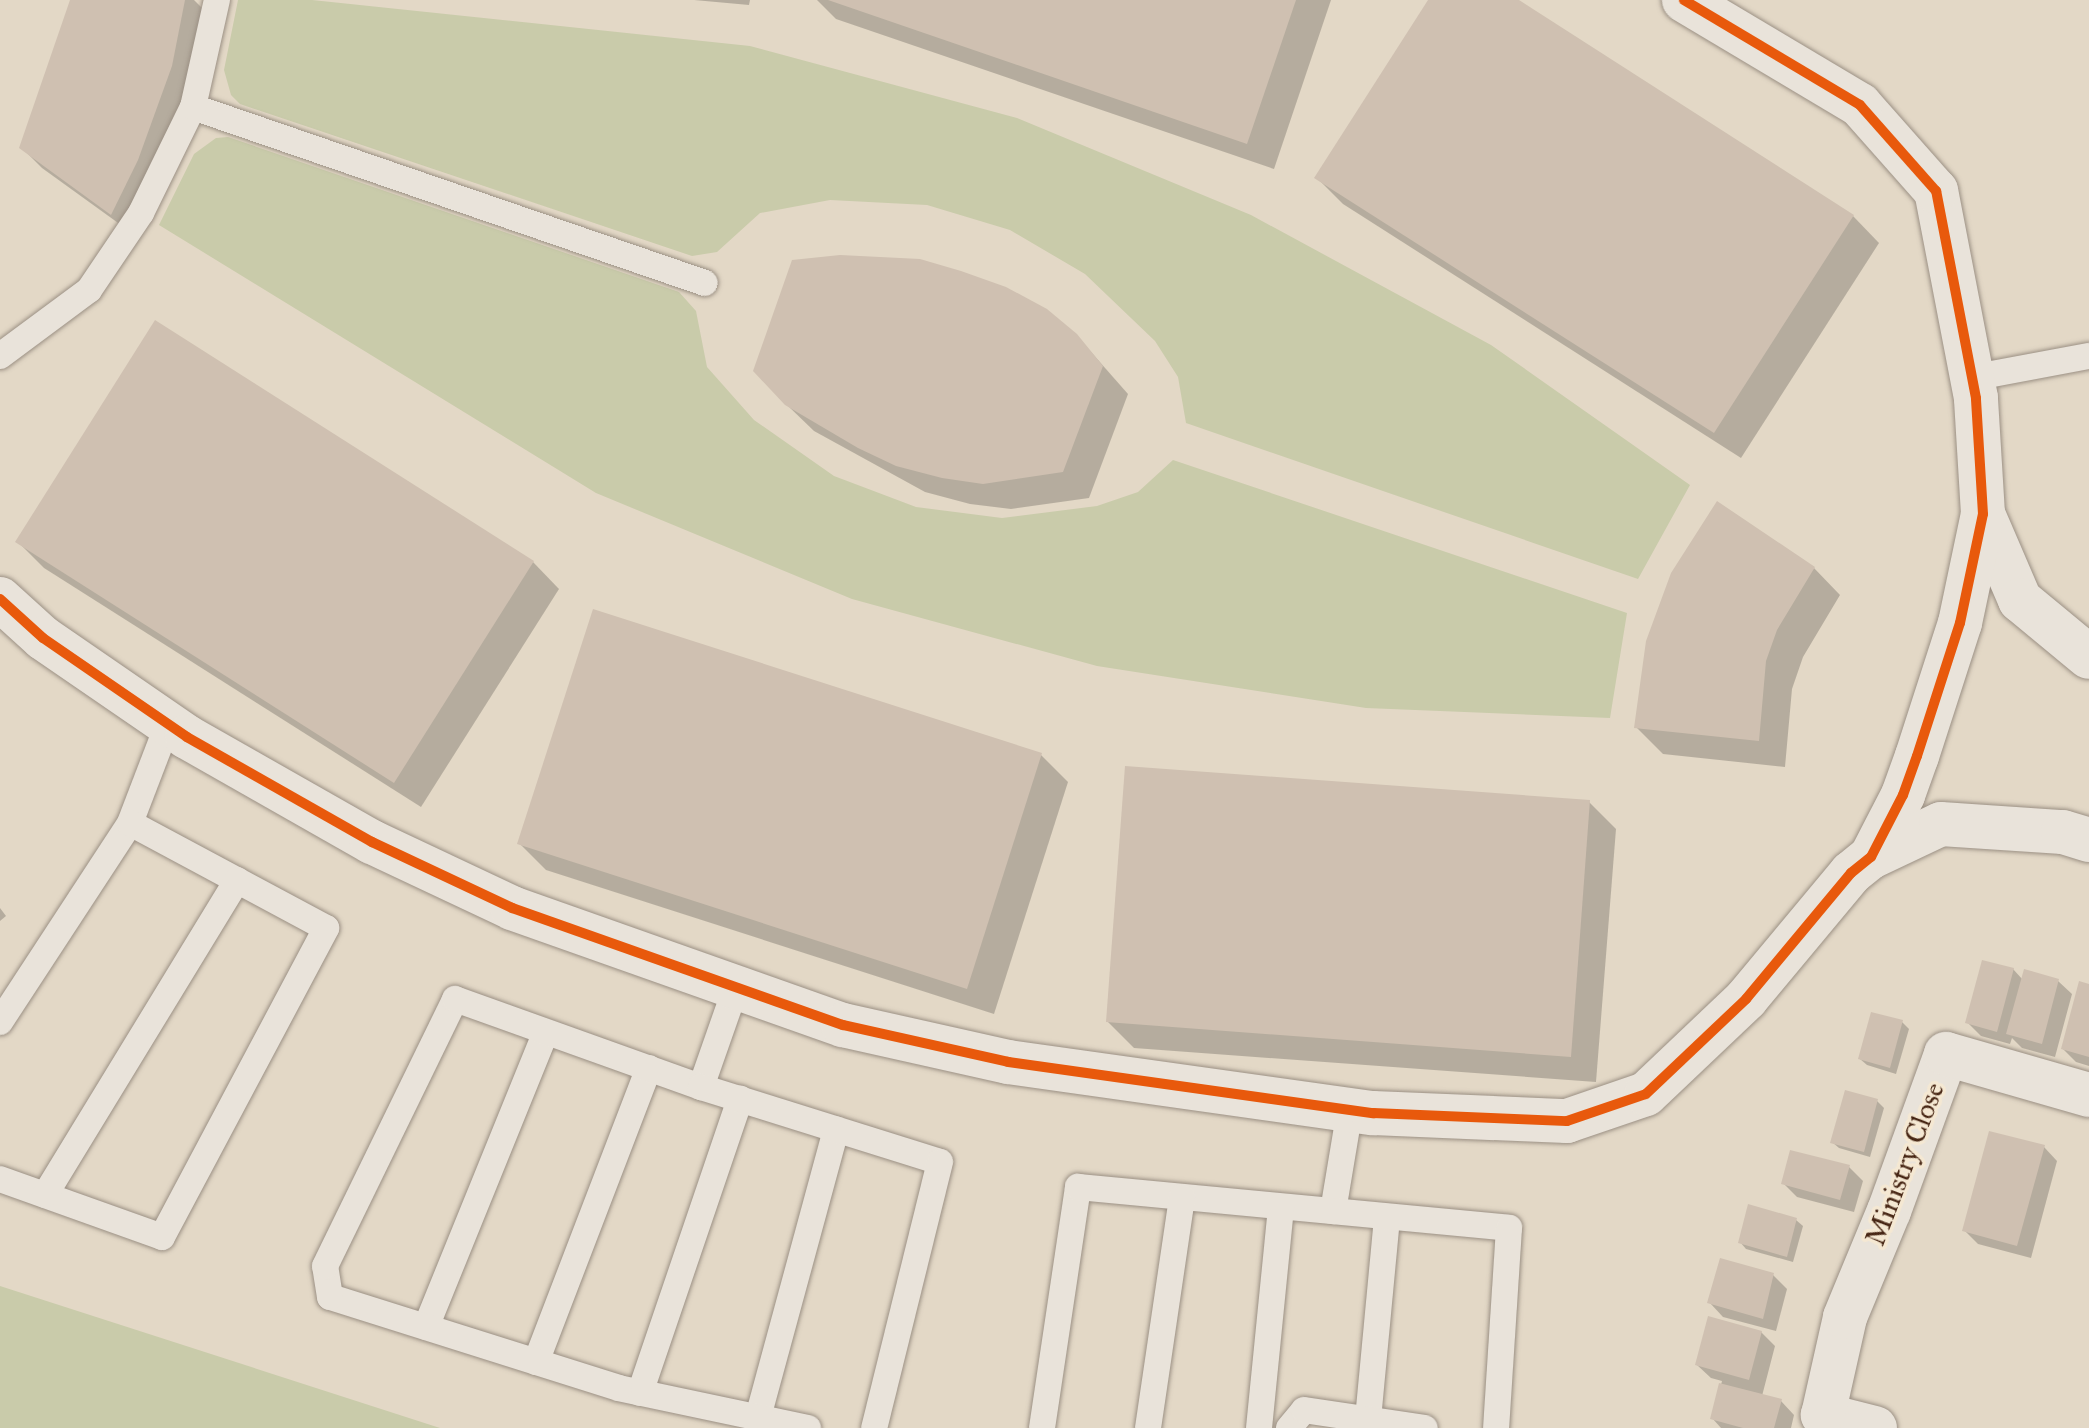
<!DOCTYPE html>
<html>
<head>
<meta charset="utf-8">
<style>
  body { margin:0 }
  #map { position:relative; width:2089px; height:1428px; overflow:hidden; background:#e3d8c6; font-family:"IM FELL Great Primer",serif }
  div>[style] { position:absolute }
  .green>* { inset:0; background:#c9cbaa }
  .shadow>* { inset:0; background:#0003 }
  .building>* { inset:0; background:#cfc0b1 }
  .roads { filter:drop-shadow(0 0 2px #9b9084) drop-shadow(0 0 2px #9b9084) }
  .service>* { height:26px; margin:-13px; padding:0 13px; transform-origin:13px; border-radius:13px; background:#e9e3da }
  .minor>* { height:44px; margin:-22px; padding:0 22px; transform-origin:22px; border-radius:22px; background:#e9e3da }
  .cycleway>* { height:10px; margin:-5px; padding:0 5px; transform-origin:5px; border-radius:5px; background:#e8590c }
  span { translate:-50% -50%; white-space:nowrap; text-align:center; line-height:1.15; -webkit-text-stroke:7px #f5e8d2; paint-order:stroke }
  .street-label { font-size:28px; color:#472614 }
</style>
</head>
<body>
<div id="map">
  <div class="green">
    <div style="clip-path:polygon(238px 0,312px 0,750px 46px,1017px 118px,1251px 215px,1491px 345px,1690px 485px,1638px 579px,1186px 423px,1178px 377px,1155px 341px,1085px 274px,1010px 230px,927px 205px,830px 200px,760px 213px,717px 252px,692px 256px,240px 104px,231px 95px,224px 70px)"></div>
    <div style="clip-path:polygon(228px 137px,679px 292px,696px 311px,707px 367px,754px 420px,834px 476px,916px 507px,1002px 518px,1097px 506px,1138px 492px,1173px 460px,1627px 613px,1610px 718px,1366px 708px,1097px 666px,852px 599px,596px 493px,159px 225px,194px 154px,216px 138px)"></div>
    <div style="clip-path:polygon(0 1286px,440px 1428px,0 1428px)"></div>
  </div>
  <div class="shadow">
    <div style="clip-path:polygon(72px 0,194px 0,206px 12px,192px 88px,132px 233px,42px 168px,21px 147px)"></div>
    <div style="clip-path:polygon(694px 0,750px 0,749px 5px)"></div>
    <div style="clip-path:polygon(817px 0,1331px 0,1274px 169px,836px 19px)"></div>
    <div style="clip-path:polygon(1430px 0,1515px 0,1853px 216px,1879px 243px,1741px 458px,1343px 204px,1317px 178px)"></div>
    <div style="clip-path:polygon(1076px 335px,1128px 394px,1089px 498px,1011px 509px,970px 504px,925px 492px,814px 431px,786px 404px)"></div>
    <div style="clip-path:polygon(18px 542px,533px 562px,559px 589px,421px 807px,44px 568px)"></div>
    <div style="clip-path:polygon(1814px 568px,1840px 595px,1803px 657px,1792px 689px,1785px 767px,1663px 754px,1636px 727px)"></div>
    <div style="clip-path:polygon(594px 611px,1041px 755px,1068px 782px,994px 1014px,546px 870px,520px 844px)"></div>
    <div style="clip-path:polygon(1589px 802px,1616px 829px,1596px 1082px,1134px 1048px,1108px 1022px)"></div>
    <div style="clip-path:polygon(0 908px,6px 916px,0 921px)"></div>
    <div style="clip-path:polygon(2013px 969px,2023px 980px,2058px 981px,2072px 994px,2055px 1057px,2022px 1048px,2012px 1038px,2010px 1044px,1981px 1036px,1967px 1022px)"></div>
    <div style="clip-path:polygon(2089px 986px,2089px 1066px,2076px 1062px,2063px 1049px)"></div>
    <div style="clip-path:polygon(1902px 1022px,1909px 1029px,1896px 1074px,1867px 1065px,1860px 1059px)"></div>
    <div style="clip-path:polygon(1877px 1101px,1884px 1108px,1870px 1157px,1839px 1148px,1832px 1142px)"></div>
    <div style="clip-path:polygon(2044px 1147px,2057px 1161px,2031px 1258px,1978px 1244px,1964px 1230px)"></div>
    <div style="clip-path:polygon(1849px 1167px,1863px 1181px,1854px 1212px,1797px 1197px,1783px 1183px)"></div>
    <div style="clip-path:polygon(1796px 1220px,1803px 1226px,1793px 1262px,1746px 1249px,1740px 1242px)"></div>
    <div style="clip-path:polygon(1773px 1275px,1787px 1289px,1776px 1331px,1723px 1317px,1710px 1303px)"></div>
    <div style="clip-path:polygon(1761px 1332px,1775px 1346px,1762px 1396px,1781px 1401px,1794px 1415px,1791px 1428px,1721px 1428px,1712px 1418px,1722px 1381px,1711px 1378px,1697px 1365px)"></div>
  </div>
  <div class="building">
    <div style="clip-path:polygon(70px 0,185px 0,172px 66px,138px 160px,111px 215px,19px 148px)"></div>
    <div style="clip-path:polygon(828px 0,1296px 0,1247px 144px)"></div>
    <div style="clip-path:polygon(1428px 0,1519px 0,1854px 215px,1714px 433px,1314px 178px)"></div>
    <div style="clip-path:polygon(840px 255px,920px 259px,961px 271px,1006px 287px,1047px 309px,1077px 334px,1103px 366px,1063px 472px,983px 484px,942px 478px,896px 466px,858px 448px,785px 405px,753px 371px,792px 260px)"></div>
    <div style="clip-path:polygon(155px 320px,534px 561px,394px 783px,15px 542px)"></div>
    <div style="clip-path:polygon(1717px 501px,1815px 567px,1777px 630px,1766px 661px,1759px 741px,1634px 728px,1646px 641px,1671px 573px)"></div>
    <div style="clip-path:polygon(593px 609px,1042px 753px,967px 989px,517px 844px)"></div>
    <div style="clip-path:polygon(1125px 766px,1590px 800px,1571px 1057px,1106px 1022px)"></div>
    <div style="clip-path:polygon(1982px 960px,2014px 968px,1997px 1032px,1965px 1023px)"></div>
    <div style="clip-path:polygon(2024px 969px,2059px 979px,2042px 1044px,2006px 1034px)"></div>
    <div style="clip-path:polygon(2079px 981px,2089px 984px,2089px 1057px,2061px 1049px)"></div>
    <div style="clip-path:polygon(1871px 1012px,1903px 1020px,1890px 1068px,1858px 1059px)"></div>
    <div style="clip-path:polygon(1845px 1090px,1878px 1099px,1864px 1152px,1830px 1143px)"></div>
    <div style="clip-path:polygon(1989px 1131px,2045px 1145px,2017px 1246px,1962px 1231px)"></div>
    <div style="clip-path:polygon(1790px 1150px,1850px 1165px,1840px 1200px,1781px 1184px)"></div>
    <div style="clip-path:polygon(1748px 1204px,1797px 1218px,1787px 1257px,1738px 1243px)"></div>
    <div style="clip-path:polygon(1720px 1258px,1774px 1273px,1763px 1319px,1707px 1303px)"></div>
    <div style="clip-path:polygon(1708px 1316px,1762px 1331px,1749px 1380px,1695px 1365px)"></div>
    <div style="clip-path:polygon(1719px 1383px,1782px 1399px,1774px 1428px,1743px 1428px,1710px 1419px)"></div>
  </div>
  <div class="roads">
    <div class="service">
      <div style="left:193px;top:107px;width:541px;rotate:18.97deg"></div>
      <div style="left:0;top:356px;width:111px;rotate:-36.6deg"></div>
      <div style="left:89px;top:290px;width:93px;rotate:-56deg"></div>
      <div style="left:141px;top:213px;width:118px;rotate:-63.9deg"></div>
      <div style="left:193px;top:107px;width:110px;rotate:-77.4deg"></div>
      <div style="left:1971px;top:378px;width:120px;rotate:-10.6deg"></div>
      <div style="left:0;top:1022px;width:238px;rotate:-56.8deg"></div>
      <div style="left:130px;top:823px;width:106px;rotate:-69deg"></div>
      <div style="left:701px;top:1087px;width:106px;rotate:-70.7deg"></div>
      <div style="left:0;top:1179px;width:172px;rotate:19.7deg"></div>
      <div style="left:162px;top:1237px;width:350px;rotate:-62deg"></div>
      <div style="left:326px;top:928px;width:222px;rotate:-151.8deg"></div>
      <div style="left:45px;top:1195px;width:369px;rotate:-58.6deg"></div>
      <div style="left:1333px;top:1211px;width:103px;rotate:-80.5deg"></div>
      <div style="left:426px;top:1327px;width:318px;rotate:-67.9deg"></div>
      <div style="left:536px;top:1362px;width:315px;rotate:-69deg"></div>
      <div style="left:640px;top:1393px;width:311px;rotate:-71.2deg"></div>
      <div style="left:758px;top:1417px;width:298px;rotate:-74.8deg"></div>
      <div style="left:1368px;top:1419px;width:203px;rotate:-84.6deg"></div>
      <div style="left:808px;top:1428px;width:193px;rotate:-168.1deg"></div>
      <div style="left:619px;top:1388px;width:303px;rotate:-162.5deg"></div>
      <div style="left:330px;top:1297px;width:31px;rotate:-99deg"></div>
      <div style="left:325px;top:1266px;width:297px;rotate:-64deg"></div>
      <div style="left:455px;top:999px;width:261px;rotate:19.7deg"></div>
      <div style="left:701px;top:1087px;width:250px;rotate:17.4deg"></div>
      <div style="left:940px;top:1162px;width:274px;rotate:103.9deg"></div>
      <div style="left:1042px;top:1428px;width:244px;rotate:-81.5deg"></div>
      <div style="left:1078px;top:1187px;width:433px;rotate:5.4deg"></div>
      <div style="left:1509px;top:1228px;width:200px;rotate:93.7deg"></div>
      <div style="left:1148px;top:1428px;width:233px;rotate:-81.6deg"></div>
      <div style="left:1259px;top:1428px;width:222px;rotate:-84.3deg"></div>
      <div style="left:1289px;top:1428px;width:23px;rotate:-50deg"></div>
      <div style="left:1304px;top:1410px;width:122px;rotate:8.5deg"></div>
    </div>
    <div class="minor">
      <div style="left:1983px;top:514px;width:94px;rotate:66.7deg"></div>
      <div style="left:2020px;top:600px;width:89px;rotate:39.6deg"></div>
      <div style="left:0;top:599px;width:58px;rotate:42.2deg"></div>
      <div style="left:43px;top:638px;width:175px;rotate:34.5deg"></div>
      <div style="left:187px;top:737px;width:213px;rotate:29.6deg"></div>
      <div style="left:372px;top:842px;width:155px;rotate:25.2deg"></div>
      <div style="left:512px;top:908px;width:351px;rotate:19.5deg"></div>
      <div style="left:843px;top:1025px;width:169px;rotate:12.6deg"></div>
      <div style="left:1008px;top:1062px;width:369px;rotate:8deg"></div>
      <div style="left:1373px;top:1113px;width:194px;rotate:2.4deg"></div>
      <div style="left:1567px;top:1121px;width:83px;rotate:-18.9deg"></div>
      <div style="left:1646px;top:1094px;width:138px;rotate:-43.5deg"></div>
      <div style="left:1746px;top:999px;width:164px;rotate:-50.2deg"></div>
      <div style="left:1851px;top:873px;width:26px;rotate:-39deg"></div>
      <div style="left:1871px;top:857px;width:70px;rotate:-62.7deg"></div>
      <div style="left:1903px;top:795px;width:41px;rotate:-70.3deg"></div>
      <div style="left:1917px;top:756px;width:140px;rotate:-72.1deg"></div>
      <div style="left:1960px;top:623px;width:111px;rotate:-78.1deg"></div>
      <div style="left:1983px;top:514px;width:116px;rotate:-93.5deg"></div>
      <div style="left:1976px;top:398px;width:211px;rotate:-100.9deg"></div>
      <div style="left:1936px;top:191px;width:115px;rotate:-131.5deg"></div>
      <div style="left:1860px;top:105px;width:205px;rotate:-149.2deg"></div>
      <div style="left:1871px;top:857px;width:77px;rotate:-25.2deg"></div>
      <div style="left:1941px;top:824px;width:122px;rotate:3.8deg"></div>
      <div style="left:2063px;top:832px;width:27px;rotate:17deg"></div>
      <div style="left:1875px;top:1428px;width:54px;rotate:-166deg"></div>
      <div style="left:1823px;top:1415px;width:100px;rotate:-77.3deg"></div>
      <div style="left:1845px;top:1317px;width:115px;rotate:-67.5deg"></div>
      <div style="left:1889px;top:1211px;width:167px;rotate:-70deg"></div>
      <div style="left:1946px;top:1054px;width:149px;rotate:16deg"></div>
    </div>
  </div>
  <div class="cycleway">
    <div style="left:0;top:599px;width:58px;rotate:42.2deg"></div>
    <div style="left:43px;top:638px;width:175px;rotate:34.5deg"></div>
    <div style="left:187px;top:737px;width:213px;rotate:29.6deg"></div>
    <div style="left:372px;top:842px;width:155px;rotate:25.2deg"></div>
    <div style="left:512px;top:908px;width:351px;rotate:19.5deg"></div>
    <div style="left:843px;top:1025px;width:169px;rotate:12.6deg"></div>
    <div style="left:1008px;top:1062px;width:369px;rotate:8deg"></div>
    <div style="left:1373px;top:1113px;width:194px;rotate:2.4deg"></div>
    <div style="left:1567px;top:1121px;width:83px;rotate:-18.9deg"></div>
    <div style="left:1646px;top:1094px;width:138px;rotate:-43.5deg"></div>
    <div style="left:1746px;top:999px;width:164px;rotate:-50.2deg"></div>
    <div style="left:1851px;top:873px;width:26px;rotate:-39deg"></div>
    <div style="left:1871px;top:857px;width:70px;rotate:-62.7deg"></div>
    <div style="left:1903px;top:795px;width:41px;rotate:-70.3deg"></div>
    <div style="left:1917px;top:756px;width:140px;rotate:-72.1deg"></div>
    <div style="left:1960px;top:623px;width:111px;rotate:-78.1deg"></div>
    <div style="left:1983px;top:514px;width:116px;rotate:-93.5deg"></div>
    <div style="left:1976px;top:398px;width:211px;rotate:-100.9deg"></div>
    <div style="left:1936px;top:191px;width:115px;rotate:-131.5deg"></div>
    <div style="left:1860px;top:105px;width:205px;rotate:-149.2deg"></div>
  </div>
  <div class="street-label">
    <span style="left:1905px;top:1164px;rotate:-69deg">Ministry Close</span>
  </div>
</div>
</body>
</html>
